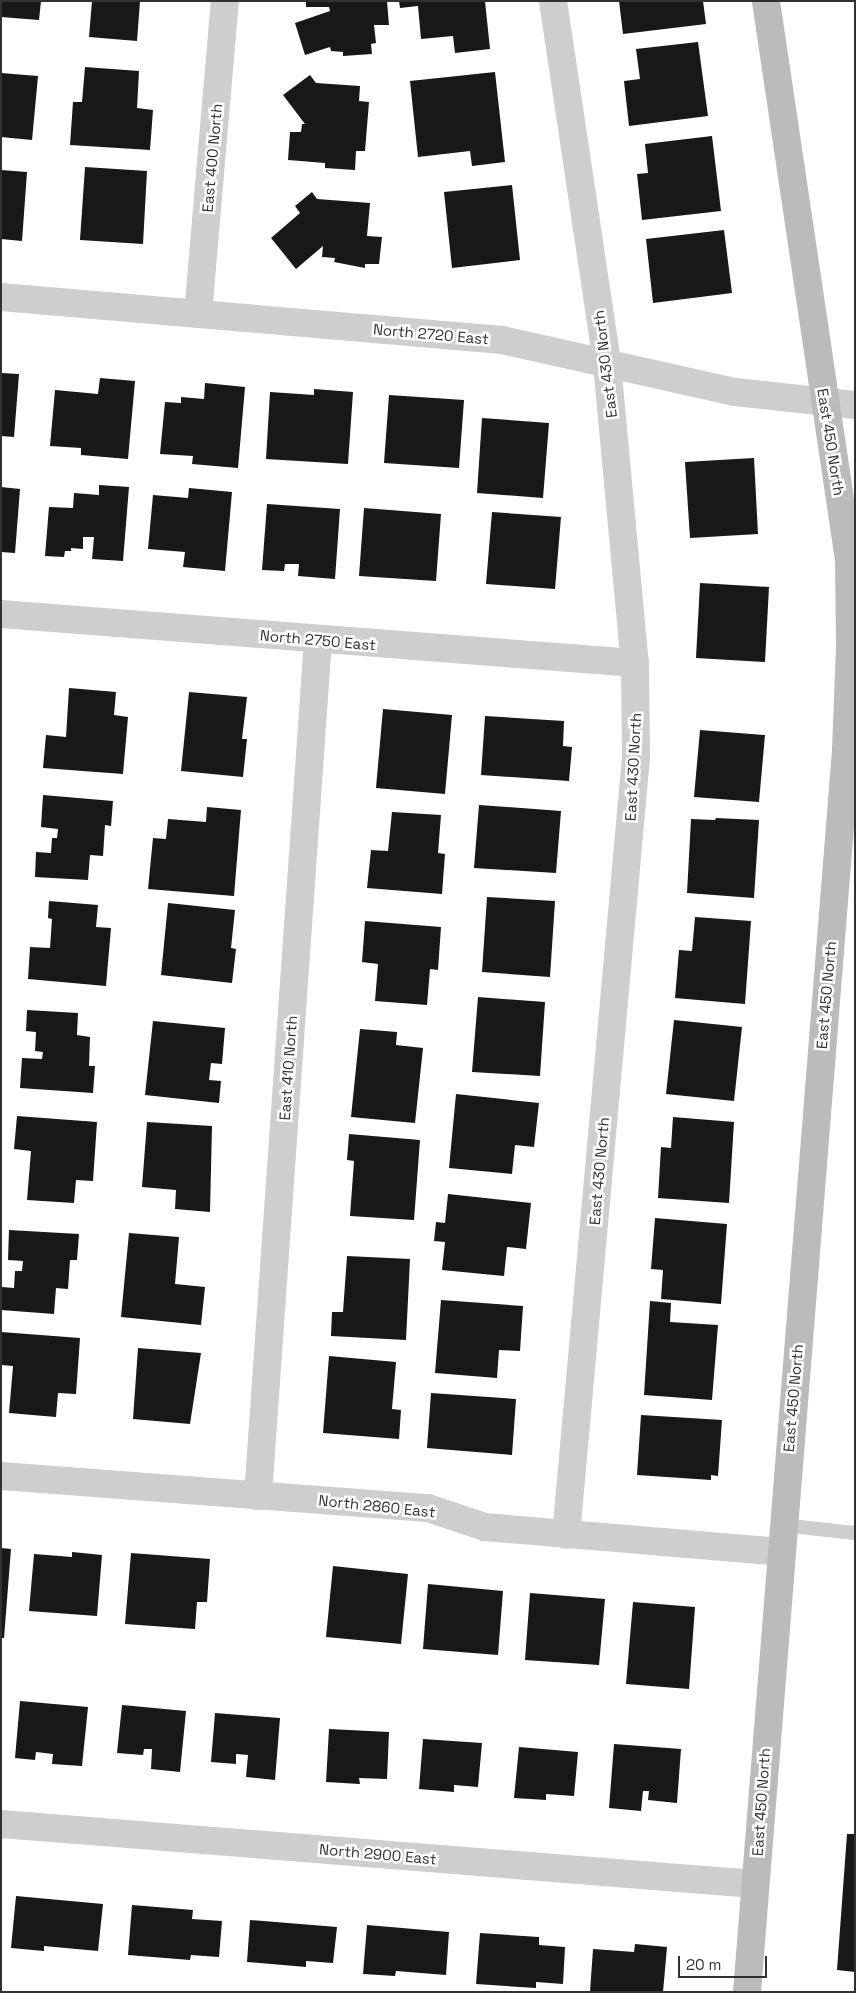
<!DOCTYPE html>
<html>
<head>
<meta charset="utf-8">
<style>
  body { margin:0 }
  #map { position:relative; width:856px; height:1993px; overflow:hidden; background:#fff; font-family:"Space Grotesk",sans-serif }
  div>[style] { position:absolute }
  .building>* { inset:0; background:#181818 }
  .lane>* { height:14px; margin:-7px; padding:0 7px; transform-origin:7px; border-radius:7px; background:#cecece }
  .street>* { height:28px; margin:-14px; padding:0 14px; transform-origin:14px; border-radius:14px; background:#cecece }
  .secondary>* { height:28px; margin:-14px; padding:0 14px; transform-origin:14px; border-radius:14px; background:#bbb }
  span { translate:-50% -50%; white-space:nowrap; text-align:center; line-height:1.15; -webkit-text-stroke:5px #fff; paint-order:stroke }
  .street-label { font-size:15px; color:#313131 }
  .frame { position:absolute; inset:0; border:2px solid #313131; pointer-events:none }
  .scale { position:absolute; left:678px; top:1956px; width:89px; height:22px; box-sizing:border-box; border:2px solid #313131; border-top:0; padding-left:6px; font-size:15px; line-height:18px; white-space:nowrap; color:#313131; -webkit-text-stroke:4px #fff; paint-order:stroke }
</style>
</head>
<body>
<div id="map">
  <div class="building">
    <div style="clip-path:polygon(1px 1px,41px 1px,39px 20px,1px 17px)"></div>
    <div style="clip-path:polygon(92px 1px,140px 1px,137px 41px,89px 37px)"></div>
    <div style="clip-path:polygon(306px 1px,387px 1px,389px 25px,374px 25px,376px 43px,371px 44px,372px 54px,343px 56px,343px 52px,331px 51px,330px 47px,305px 55px,295px 23px,330px 11px,329px 7px,306px 7px)"></div>
    <div style="clip-path:polygon(399px 1px,485px 1px,490px 49px,455px 53px,453px 36px,421px 39px,418px 6px,400px 8px)"></div>
    <div style="clip-path:polygon(619px 1px,703px 1px,706px 24px,623px 34px)"></div>
    <div style="clip-path:polygon(698px 42px,708px 116px,629px 126px,624px 81px,640px 79px,636px 49px)"></div>
    <div style="clip-path:polygon(85px 67px,139px 71px,137px 108px,153px 110px,150px 150px,70px 145px,73px 102px,82px 102px)"></div>
    <div style="clip-path:polygon(495px 72px,505px 162px,472px 166px,470px 151px,418px 157px,410px 81px)"></div>
    <div style="clip-path:polygon(1px 73px,38px 76px,32px 140px,1px 137px)"></div>
    <div style="clip-path:polygon(310px 75px,316px 83px,360px 86px,359px 101px,369px 102px,365px 151px,356px 151px,355px 170px,325px 168px,325px 163px,288px 160px,290px 132px,301px 132px,302px 124px,305px 124px,283px 95px)"></div>
    <div style="clip-path:polygon(712px 136px,721px 211px,642px 220px,637px 174px,648px 173px,645px 144px)"></div>
    <div style="clip-path:polygon(85px 167px,147px 171px,143px 244px,80px 240px)"></div>
    <div style="clip-path:polygon(1px 170px,27px 172px,22px 241px,1px 239px)"></div>
    <div style="clip-path:polygon(512px 185px,520px 260px,452px 268px,444px 192px)"></div>
    <div style="clip-path:polygon(312px 192px,317px 199px,370px 203px,367px 236px,382px 237px,379px 264px,365px 264px,365px 268px,334px 262px,335px 258px,322px 257px,323px 246px,296px 269px,271px 238px,300px 213px,295px 206px)"></div>
    <div style="clip-path:polygon(724px 230px,732px 293px,653px 303px,646px 239px)"></div>
    <div style="clip-path:polygon(1px 373px,19px 374px,14px 437px,1px 436px)"></div>
    <div style="clip-path:polygon(100px 378px,135px 381px,128px 459px,81px 455px,81px 448px,50px 446px,55px 390px,98px 394px)"></div>
    <div style="clip-path:polygon(205px 383px,245px 387px,238px 468px,192px 464px,193px 456px,160px 454px,165px 402px,181px 403px,181px 397px,204px 399px)"></div>
    <div style="clip-path:polygon(314px 389px,353px 392px,348px 464px,266px 459px,270px 392px,314px 395px)"></div>
    <div style="clip-path:polygon(389px 395px,464px 400px,459px 468px,384px 463px)"></div>
    <div style="clip-path:polygon(482px 418px,549px 423px,543px 498px,477px 493px)"></div>
    <div style="clip-path:polygon(754px 458px,758px 534px,690px 538px,685px 462px)"></div>
    <div style="clip-path:polygon(99px 485px,129px 487px,123px 561px,92px 559px,94px 537px,83px 537px,83px 549px,71px 548px,71px 551px,65px 551px,64px 557px,45px 556px,49px 507px,73px 508px,74px 493px,99px 495px)"></div>
    <div style="clip-path:polygon(1px 487px,20px 489px,15px 553px,1px 552px)"></div>
    <div style="clip-path:polygon(189px 488px,232px 492px,225px 571px,183px 567px,185px 552px,148px 549px,153px 495px,188px 498px)"></div>
    <div style="clip-path:polygon(267px 504px,340px 509px,335px 579px,298px 576px,299px 564px,285px 564px,284px 571px,262px 570px)"></div>
    <div style="clip-path:polygon(364px 508px,441px 514px,436px 581px,359px 576px)"></div>
    <div style="clip-path:polygon(492px 512px,561px 517px,555px 589px,486px 584px)"></div>
    <div style="clip-path:polygon(700px 583px,769px 587px,765px 662px,696px 658px)"></div>
    <div style="clip-path:polygon(69px 688px,116px 692px,114px 715px,128px 717px,123px 774px,43px 768px,46px 735px,66px 737px)"></div>
    <div style="clip-path:polygon(189px 692px,247px 697px,242px 739px,247px 739px,243px 777px,181px 771px)"></div>
    <div style="clip-path:polygon(383px 709px,452px 715px,445px 794px,376px 788px)"></div>
    <div style="clip-path:polygon(485px 716px,564px 721px,563px 746px,572px 747px,569px 781px,481px 775px)"></div>
    <div style="clip-path:polygon(700px 730px,765px 735px,759px 802px,694px 797px)"></div>
    <div style="clip-path:polygon(43px 795px,113px 801px,111px 826px,105px 825px,103px 856px,90px 855px,88px 880px,35px 877px,36px 852px,51px 853px,52px 838px,57px 838px,58px 829px,41px 827px)"></div>
    <div style="clip-path:polygon(479px 805px,561px 811px,556px 873px,474px 868px)"></div>
    <div style="clip-path:polygon(207px 807px,241px 810px,234px 896px,148px 889px,153px 838px,166px 839px,168px 819px,206px 822px)"></div>
    <div style="clip-path:polygon(392px 812px,441px 815px,438px 853px,445px 854px,442px 894px,367px 888px,371px 850px,388px 851px)"></div>
    <div style="clip-path:polygon(716px 818px,759px 820px,754px 898px,687px 893px,691px 819px,715px 820px)"></div>
    <div style="clip-path:polygon(487px 897px,555px 901px,550px 977px,482px 972px)"></div>
    <div style="clip-path:polygon(49px 901px,98px 905px,96px 927px,111px 928px,106px 986px,28px 979px,30px 947px,50px 948px,52px 919px,48px 918px)"></div>
    <div style="clip-path:polygon(168px 903px,235px 910px,231px 948px,236px 949px,232px 983px,161px 975px)"></div>
    <div style="clip-path:polygon(695px 917px,751px 921px,745px 1004px,675px 998px,679px 950px,692px 951px)"></div>
    <div style="clip-path:polygon(365px 921px,441px 927px,438px 970px,430px 969px,427px 1005px,375px 1001px,378px 964px,362px 962px)"></div>
    <div style="clip-path:polygon(478px 997px,545px 1002px,540px 1076px,472px 1072px)"></div>
    <div style="clip-path:polygon(27px 1010px,78px 1013px,77px 1035px,90px 1037px,89px 1066px,95px 1066px,93px 1093px,20px 1088px,22px 1058px,42px 1059px,43px 1052px,35px 1051px,36px 1032px,26px 1031px)"></div>
    <div style="clip-path:polygon(674px 1020px,742px 1027px,734px 1101px,666px 1094px)"></div>
    <div style="clip-path:polygon(153px 1021px,225px 1028px,222px 1064px,211px 1063px,209px 1080px,221px 1081px,219px 1103px,145px 1095px)"></div>
    <div style="clip-path:polygon(360px 1029px,397px 1032px,396px 1045px,423px 1048px,415px 1123px,351px 1117px)"></div>
    <div style="clip-path:polygon(456px 1094px,539px 1103px,534px 1147px,515px 1145px,512px 1174px,449px 1168px)"></div>
    <div style="clip-path:polygon(17px 1116px,97px 1122px,93px 1181px,76px 1180px,74px 1203px,27px 1200px,31px 1151px,14px 1149px)"></div>
    <div style="clip-path:polygon(673px 1117px,734px 1122px,729px 1203px,658px 1198px,661px 1147px,671px 1148px)"></div>
    <div style="clip-path:polygon(147px 1122px,212px 1126px,210px 1212px,175px 1209px,176px 1190px,142px 1187px)"></div>
    <div style="clip-path:polygon(349px 1134px,420px 1140px,414px 1220px,350px 1216px,354px 1161px,347px 1160px)"></div>
    <div style="clip-path:polygon(448px 1194px,531px 1203px,526px 1249px,507px 1247px,504px 1276px,442px 1270px,445px 1242px,434px 1241px,436px 1222px,445px 1223px)"></div>
    <div style="clip-path:polygon(655px 1218px,727px 1224px,721px 1304px,661px 1299px,663px 1270px,651px 1269px)"></div>
    <div style="clip-path:polygon(9px 1230px,79px 1234px,77px 1260px,70px 1260px,68px 1289px,56px 1288px,54px 1314px,1px 1310px,2px 1287px,14px 1288px,15px 1271px,22px 1271px,23px 1261px,8px 1260px)"></div>
    <div style="clip-path:polygon(129px 1233px,179px 1237px,175px 1284px,205px 1287px,201px 1325px,121px 1317px)"></div>
    <div style="clip-path:polygon(347px 1256px,410px 1259px,406px 1340px,331px 1336px,332px 1312px,343px 1312px)"></div>
    <div style="clip-path:polygon(441px 1300px,523px 1306px,520px 1351px,499px 1350px,497px 1378px,435px 1373px)"></div>
    <div style="clip-path:polygon(650px 1301px,671px 1303px,670px 1322px,718px 1325px,712px 1400px,644px 1395px)"></div>
    <div style="clip-path:polygon(1px 1332px,80px 1338px,76px 1394px,58px 1393px,56px 1417px,9px 1413px,13px 1366px,1px 1365px)"></div>
    <div style="clip-path:polygon(138px 1348px,201px 1353px,190px 1424px,133px 1419px)"></div>
    <div style="clip-path:polygon(329px 1356px,396px 1362px,392px 1409px,401px 1410px,399px 1439px,323px 1433px)"></div>
    <div style="clip-path:polygon(431px 1393px,516px 1399px,512px 1455px,427px 1448px)"></div>
    <div style="clip-path:polygon(641px 1415px,722px 1420px,718px 1476px,711px 1475px,711px 1480px,637px 1475px)"></div>
    <div style="clip-path:polygon(1px 1548px,11px 1549px,4px 1638px,1px 1638px)"></div>
    <div style="clip-path:polygon(72px 1552px,102px 1555px,97px 1616px,29px 1611px,34px 1554px,72px 1557px)"></div>
    <div style="clip-path:polygon(131px 1553px,210px 1559px,207px 1602px,197px 1602px,195px 1629px,125px 1624px)"></div>
    <div style="clip-path:polygon(333px 1566px,408px 1574px,401px 1644px,326px 1637px)"></div>
    <div style="clip-path:polygon(428px 1584px,503px 1591px,498px 1655px,423px 1649px)"></div>
    <div style="clip-path:polygon(530px 1593px,605px 1599px,599px 1665px,525px 1660px)"></div>
    <div style="clip-path:polygon(633px 1602px,695px 1607px,689px 1689px,626px 1684px)"></div>
    <div style="clip-path:polygon(20px 1701px,88px 1707px,82px 1766px,52px 1764px,53px 1754px,36px 1752px,35px 1760px,15px 1758px)"></div>
    <div style="clip-path:polygon(122px 1705px,186px 1711px,180px 1772px,151px 1769px,152px 1749px,144px 1749px,143px 1755px,117px 1753px)"></div>
    <div style="clip-path:polygon(215px 1713px,280px 1718px,275px 1780px,246px 1777px,248px 1755px,236px 1754px,236px 1764px,211px 1762px)"></div>
    <div style="clip-path:polygon(329px 1729px,389px 1732px,387px 1779px,359px 1778px,360px 1784px,326px 1782px)"></div>
    <div style="clip-path:polygon(423px 1739px,482px 1743px,478px 1787px,454px 1785px,454px 1792px,419px 1789px)"></div>
    <div style="clip-path:polygon(614px 1744px,681px 1749px,677px 1803px,648px 1800px,649px 1791px,643px 1791px,641px 1811px,609px 1808px)"></div>
    <div style="clip-path:polygon(519px 1747px,578px 1752px,574px 1796px,546px 1794px,546px 1800px,514px 1798px)"></div>
    <div style="clip-path:polygon(847px 1834px,855px 1834px,855px 1972px,837px 1970px)"></div>
    <div style="clip-path:polygon(16px 1896px,103px 1904px,98px 1951px,44px 1946px,44px 1951px,11px 1948px)"></div>
    <div style="clip-path:polygon(132px 1905px,193px 1910px,192px 1919px,222px 1921px,219px 1957px,191px 1955px,190px 1960px,128px 1955px)"></div>
    <div style="clip-path:polygon(250px 1920px,337px 1927px,333px 1963px,306px 1961px,306px 1967px,247px 1962px)"></div>
    <div style="clip-path:polygon(367px 1925px,449px 1932px,446px 1975px,396px 1971px,395px 1976px,363px 1974px)"></div>
    <div style="clip-path:polygon(480px 1933px,539px 1937px,539px 1945px,565px 1947px,563px 1984px,536px 1982px,536px 1988px,476px 1984px)"></div>
    <div style="clip-path:polygon(635px 1944px,667px 1947px,663px 1992px,590px 1992px,593px 1949px,634px 1952px)"></div>
  </div>
  <div class="lane">
    <div style="left:782px;top:1525px;width:73px;rotate:6.3deg"></div>
  </div>
  <div class="street">
    <div style="left:553px;top:1px;width:367px;rotate:81.5deg"></div>
    <div style="left:607px;top:364px;width:300px;rotate:84.7deg"></div>
    <div style="left:635px;top:663px;width:94px;rotate:89.4deg"></div>
    <div style="left:636px;top:757px;width:781px;rotate:95.14deg"></div>
    <div style="left:1px;top:297px;width:503px;rotate:4.91deg"></div>
    <div style="left:502px;top:340px;width:239px;rotate:12.6deg"></div>
    <div style="left:735px;top:392px;width:121px;rotate:6.2deg"></div>
    <div style="left:198px;top:314px;width:314px;rotate:-85.1deg"></div>
    <div style="left:1px;top:614px;width:636px;rotate:4.42deg"></div>
    <div style="left:1px;top:1476px;width:428px;rotate:4.3deg"></div>
    <div style="left:428px;top:1508px;width:60px;rotate:18.4deg"></div>
    <div style="left:485px;top:1527px;width:297px;rotate:4.8deg"></div>
    <div style="left:258px;top:1496px;width:858px;rotate:-85.99deg"></div>
    <div style="left:1px;top:1824px;width:756px;rotate:4.55deg"></div>
  </div>
  <div class="secondary">
    <div style="left:747px;top:1992px;width:1246px;rotate:-85.44deg"></div>
    <div style="left:846px;top:750px;width:105px;rotate:-87.8deg"></div>
    <div style="left:850px;top:645px;width:85px;rotate:-90.7deg"></div>
    <div style="left:849px;top:560px;width:565px;rotate:-98.45deg"></div>
  </div>
  <div class="street-label">
    <span style="left:212px;top:158px;rotate:-85deg">East 400 North</span>
    <span style="left:431px;top:334px;rotate:5deg">North 2720 East</span>
    <span style="left:605px;top:364px;rotate:-97deg">East 430 North</span>
    <span style="left:831px;top:442px;rotate:81deg">East 450 North</span>
    <span style="left:318px;top:640px;rotate:5deg">North 2750 East</span>
    <span style="left:633px;top:767px;rotate:-87deg">East 430 North</span>
    <span style="left:826px;top:995px;rotate:-85deg">East 450 North</span>
    <span style="left:288px;top:1068px;rotate:-86deg">East 410 North</span>
    <span style="left:599px;top:1171px;rotate:-85deg">East 430 North</span>
    <span style="left:793px;top:1398px;rotate:-85deg">East 450 North</span>
    <span style="left:377px;top:1506px;rotate:6deg">North 2860 East</span>
    <span style="left:761px;top:1802px;rotate:-86deg">East 450 North</span>
    <span style="left:378px;top:1854px;rotate:5deg">North 2900 East</span>
  </div>
  <div class="frame"></div>
  <div class="scale">20 m</div>
</div>
</body>
</html>
